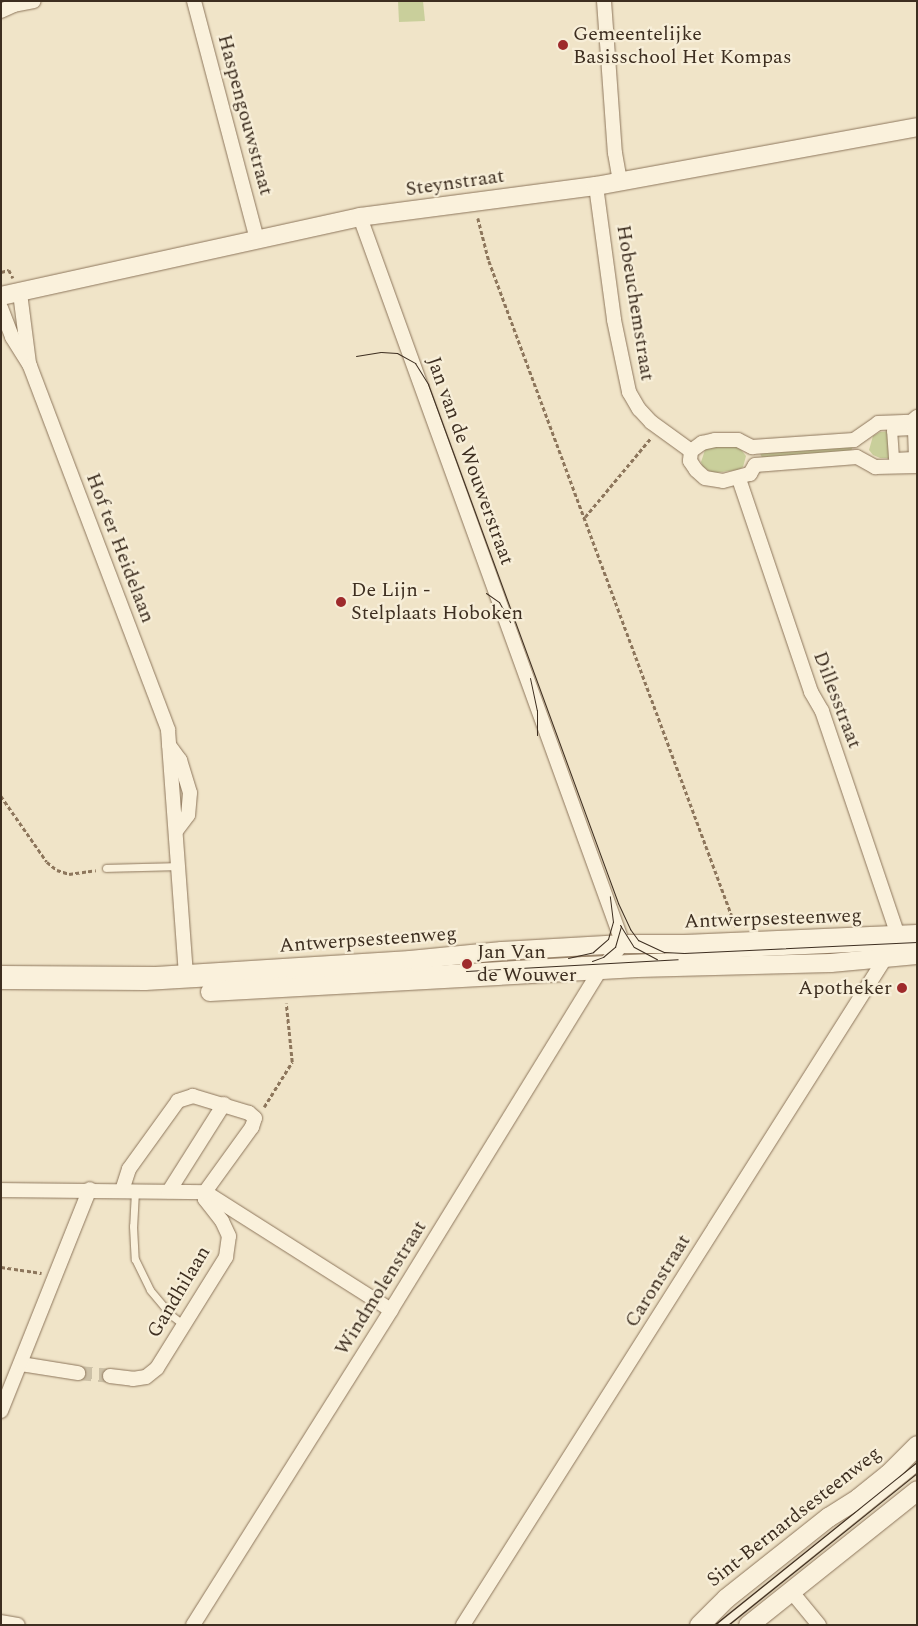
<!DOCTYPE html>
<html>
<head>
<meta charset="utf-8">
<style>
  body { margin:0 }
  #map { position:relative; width:918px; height:1626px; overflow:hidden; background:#f0e4c8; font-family:Spectral,serif }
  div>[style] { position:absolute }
  .green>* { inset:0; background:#c9cf9b }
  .minor-tunnel>* { height:14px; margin-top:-7px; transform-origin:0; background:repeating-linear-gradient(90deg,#ccc0a6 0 14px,transparent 0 21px) }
  .path>* { height:2.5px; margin-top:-1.25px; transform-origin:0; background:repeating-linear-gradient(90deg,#8d765c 0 4px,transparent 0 6.5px) }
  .roads { filter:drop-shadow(0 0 1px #8d765c) drop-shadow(0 0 1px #8d765c) }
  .service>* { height:7px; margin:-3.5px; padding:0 3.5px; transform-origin:3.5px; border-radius:3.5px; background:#faf1dc }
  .pedestrian>* { height:10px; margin:-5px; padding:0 5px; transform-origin:5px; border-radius:5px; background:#faf1dc }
  .minor>* { height:14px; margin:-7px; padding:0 7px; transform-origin:7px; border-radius:7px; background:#faf1dc }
  .tertiary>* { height:18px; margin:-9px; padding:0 9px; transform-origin:9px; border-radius:9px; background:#faf1dc }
  .secondary>* { height:19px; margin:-9.5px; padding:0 9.5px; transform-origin:9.5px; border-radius:9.5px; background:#faf1dc }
  .tram>* { height:1px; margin:-0.5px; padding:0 0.5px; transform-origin:0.5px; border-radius:0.5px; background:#3d2e20 }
  .dots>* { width:14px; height:14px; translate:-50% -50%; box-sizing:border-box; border:2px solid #f7eed8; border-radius:50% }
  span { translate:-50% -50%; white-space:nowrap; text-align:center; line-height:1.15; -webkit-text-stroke:4.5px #f7eed8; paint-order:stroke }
  .poi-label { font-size:20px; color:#3d2e20 }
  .left { translate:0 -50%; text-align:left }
  .right { translate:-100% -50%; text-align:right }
  .street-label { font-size:20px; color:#3d2e20 }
  .frame { position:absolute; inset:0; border:2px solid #3d2e20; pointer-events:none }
</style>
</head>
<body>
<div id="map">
  <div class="green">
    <div style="clip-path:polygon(398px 1px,423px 1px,425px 21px,399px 22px)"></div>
    <div style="clip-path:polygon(892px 431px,894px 458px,880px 458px,873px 455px,869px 450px,873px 436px,880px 432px)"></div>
    <div style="clip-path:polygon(734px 446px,739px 447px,746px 456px,743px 467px,738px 470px,713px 473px,703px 467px,701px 462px,705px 450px,710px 447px)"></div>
    <div style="clip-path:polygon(853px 446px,851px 451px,762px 458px,760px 453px)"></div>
  </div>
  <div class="minor-tunnel">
    <div style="left:78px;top:1373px;width:32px;rotate:5deg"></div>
  </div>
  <div class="path">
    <div style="left:478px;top:218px;width:44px;rotate:75.7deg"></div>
    <div style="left:489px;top:261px;width:710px;rotate:69.65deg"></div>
    <div style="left:1px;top:272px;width:8px;rotate:-14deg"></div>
    <div style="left:9px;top:270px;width:9px;rotate:63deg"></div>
    <div style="left:585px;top:517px;width:102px;rotate:-50.2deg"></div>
    <div style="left:1px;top:796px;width:80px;rotate:55.1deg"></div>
    <div style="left:47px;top:862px;width:13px;rotate:39deg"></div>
    <div style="left:57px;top:870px;width:13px;rotate:18deg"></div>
    <div style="left:69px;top:874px;width:27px;rotate:-8deg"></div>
    <div style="left:264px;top:1107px;width:53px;rotate:-58.1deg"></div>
    <div style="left:292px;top:1062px;width:59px;rotate:-95.8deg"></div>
    <div style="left:1px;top:1267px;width:41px;rotate:8.3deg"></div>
  </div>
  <div class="roads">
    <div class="service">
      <div style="left:106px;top:868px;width:72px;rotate:-1.6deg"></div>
      <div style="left:1px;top:985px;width:144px;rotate:0.4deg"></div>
      <div style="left:145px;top:986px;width:439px;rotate:-3.4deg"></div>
      <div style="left:583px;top:960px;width:334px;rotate:-2.6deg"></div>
      <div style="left:135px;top:1191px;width:35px;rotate:93deg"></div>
      <div style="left:133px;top:1226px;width:33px;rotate:87deg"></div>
      <div style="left:135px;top:1259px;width:34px;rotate:64deg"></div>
      <div style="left:150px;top:1290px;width:33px;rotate:50deg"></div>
      <div style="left:171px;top:1315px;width:16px;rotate:38deg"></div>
      <div style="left:721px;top:1625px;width:252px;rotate:-38.9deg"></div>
    </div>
    <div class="pedestrian">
      <div style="left:913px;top:430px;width:27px;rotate:88deg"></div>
      <div style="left:914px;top:457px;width:20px;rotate:177deg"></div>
      <div style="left:894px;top:458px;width:27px;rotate:-94deg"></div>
      <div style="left:892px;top:431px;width:21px;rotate:-3deg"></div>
    </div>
    <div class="minor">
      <div style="left:194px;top:1px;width:246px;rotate:75.2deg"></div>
      <div style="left:604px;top:1px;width:152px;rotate:85.9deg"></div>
      <div style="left:615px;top:153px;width:29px;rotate:80deg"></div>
      <div style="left:1px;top:11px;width:14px;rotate:-25deg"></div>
      <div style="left:14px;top:5px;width:20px;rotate:-11deg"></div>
      <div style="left:596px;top:186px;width:135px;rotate:82.3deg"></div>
      <div style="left:614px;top:320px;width:74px;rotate:78.2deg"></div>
      <div style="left:629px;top:392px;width:20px;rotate:60deg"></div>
      <div style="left:639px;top:409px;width:18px;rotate:47deg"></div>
      <div style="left:651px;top:422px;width:49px;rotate:35.9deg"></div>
      <div style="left:20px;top:293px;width:71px;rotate:82.7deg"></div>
      <div style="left:1px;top:308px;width:31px;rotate:69deg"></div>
      <div style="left:12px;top:337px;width:34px;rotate:58deg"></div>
      <div style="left:30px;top:366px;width:389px;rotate:69.2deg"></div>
      <div style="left:168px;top:730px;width:244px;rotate:85.8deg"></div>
      <div style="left:691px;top:451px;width:10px;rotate:96deg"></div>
      <div style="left:690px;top:461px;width:11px;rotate:56deg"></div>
      <div style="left:696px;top:470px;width:12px;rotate:42deg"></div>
      <div style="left:705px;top:478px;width:18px;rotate:9deg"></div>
      <div style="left:723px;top:481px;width:28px;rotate:-15deg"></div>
      <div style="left:750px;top:474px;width:10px;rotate:-61deg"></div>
      <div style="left:755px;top:465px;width:102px;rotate:-4.5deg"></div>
      <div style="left:857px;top:457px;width:21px;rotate:29deg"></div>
      <div style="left:875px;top:467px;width:42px;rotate:-1.4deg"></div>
      <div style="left:691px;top:451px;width:14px;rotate:-36deg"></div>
      <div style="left:702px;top:443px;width:13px;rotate:-13deg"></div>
      <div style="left:715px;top:440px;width:23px"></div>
      <div style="left:738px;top:440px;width:16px;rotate:27deg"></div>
      <div style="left:752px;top:447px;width:102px;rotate:-3.9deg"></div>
      <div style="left:854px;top:440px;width:29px;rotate:-35deg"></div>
      <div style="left:878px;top:423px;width:33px;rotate:-2deg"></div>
      <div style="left:911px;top:422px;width:8px;rotate:-40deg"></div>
      <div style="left:739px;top:479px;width:225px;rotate:71.3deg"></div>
      <div style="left:811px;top:692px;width:22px;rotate:60deg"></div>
      <div style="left:822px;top:711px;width:237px;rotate:71.3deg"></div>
      <div style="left:169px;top:745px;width:19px;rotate:54deg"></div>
      <div style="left:180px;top:760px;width:34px;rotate:73deg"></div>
      <div style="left:190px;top:793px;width:22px;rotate:95deg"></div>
      <div style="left:188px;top:815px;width:20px;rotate:127deg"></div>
      <div style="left:1px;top:1190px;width:204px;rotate:0.6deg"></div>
      <div style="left:205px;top:1192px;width:220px;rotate:32.4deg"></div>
      <div style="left:169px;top:1191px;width:103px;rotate:-57.7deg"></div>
      <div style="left:21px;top:1364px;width:58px;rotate:9deg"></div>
      <div style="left:110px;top:1376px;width:23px;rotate:7deg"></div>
      <div style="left:133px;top:1379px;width:13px;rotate:-9deg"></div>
      <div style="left:146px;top:1377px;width:14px;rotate:-39deg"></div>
      <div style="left:157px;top:1368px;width:131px;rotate:-58.1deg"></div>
      <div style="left:226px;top:1257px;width:21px;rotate:-82deg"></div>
      <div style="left:229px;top:1236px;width:17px;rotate:-115deg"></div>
      <div style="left:222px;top:1221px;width:28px;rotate:-128deg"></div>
      <div style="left:205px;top:1199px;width:7px;rotate:-90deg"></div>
      <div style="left:205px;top:1192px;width:80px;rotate:-54.1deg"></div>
      <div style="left:252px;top:1127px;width:9px;rotate:-72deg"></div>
      <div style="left:255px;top:1118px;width:8px;rotate:-140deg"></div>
      <div style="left:249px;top:1113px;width:59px;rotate:-163.1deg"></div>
      <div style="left:193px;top:1096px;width:16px;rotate:162deg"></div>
      <div style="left:178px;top:1101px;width:84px;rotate:125.8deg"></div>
      <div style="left:129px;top:1169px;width:22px;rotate:108deg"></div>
      <div style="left:1px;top:1411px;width:239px;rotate:-68.2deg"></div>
      <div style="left:791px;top:1591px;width:44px;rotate:50.5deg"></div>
      <div style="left:1px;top:1622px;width:17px;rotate:10deg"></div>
      <div style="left:193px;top:1625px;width:372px;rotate:-57.8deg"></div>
      <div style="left:391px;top:1310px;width:399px;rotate:-58.4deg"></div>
      <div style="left:600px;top:970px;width:35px;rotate:-49deg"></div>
      <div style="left:623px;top:944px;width:773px;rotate:-109.89deg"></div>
      <div style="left:463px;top:1625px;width:791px;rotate:-57.66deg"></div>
    </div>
    <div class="tertiary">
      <div style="left:1px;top:296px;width:368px;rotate:-12.4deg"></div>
      <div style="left:360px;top:217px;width:238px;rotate:-7.5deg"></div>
      <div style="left:596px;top:186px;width:326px;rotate:-10.4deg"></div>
      <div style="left:1px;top:975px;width:155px;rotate:0.4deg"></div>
      <div style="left:156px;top:976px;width:255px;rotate:-3.6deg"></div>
      <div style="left:410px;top:960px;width:92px;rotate:-5.6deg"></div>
      <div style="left:502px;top:951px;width:121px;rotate:-3.3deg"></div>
      <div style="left:623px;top:944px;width:62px"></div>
      <div style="left:685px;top:944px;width:232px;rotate:-2.5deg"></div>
      <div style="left:210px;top:992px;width:428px;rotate:-3.2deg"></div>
      <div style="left:637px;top:968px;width:194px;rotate:-1.5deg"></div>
      <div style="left:831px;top:963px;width:86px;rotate:-5.3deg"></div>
    </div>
    <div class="secondary">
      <div style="left:699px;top:1625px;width:38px;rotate:-45deg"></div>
      <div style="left:726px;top:1598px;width:130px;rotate:-38.5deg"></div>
      <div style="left:828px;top:1517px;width:36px;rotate:-32deg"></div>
      <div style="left:858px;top:1498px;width:38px;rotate:-39deg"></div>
      <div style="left:888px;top:1474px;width:41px;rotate:-45deg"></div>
      <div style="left:748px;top:1625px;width:216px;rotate:-38.6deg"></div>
    </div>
  </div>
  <div class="tram">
    <div style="left:356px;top:356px;width:25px;rotate:-9deg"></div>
    <div style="left:381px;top:352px;width:16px;rotate:4deg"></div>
    <div style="left:397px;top:353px;width:21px;rotate:29deg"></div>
    <div style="left:415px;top:363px;width:25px;rotate:58deg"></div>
    <div style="left:428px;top:384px;width:553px;rotate:69.89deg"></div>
    <div style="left:618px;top:903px;width:29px;rotate:65deg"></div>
    <div style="left:630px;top:929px;width:14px;rotate:54deg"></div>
    <div style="left:638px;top:940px;width:29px;rotate:25deg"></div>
    <div style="left:664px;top:952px;width:20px;rotate:3deg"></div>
    <div style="left:684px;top:953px;width:233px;rotate:-2.7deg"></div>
    <div style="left:486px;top:593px;width:16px;rotate:35deg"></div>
    <div style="left:499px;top:602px;width:23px;rotate:61deg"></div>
    <div style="left:530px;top:678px;width:33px;rotate:78deg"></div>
    <div style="left:537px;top:710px;width:25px;rotate:90deg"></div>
    <div style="left:620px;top:925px;width:26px;rotate:58deg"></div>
    <div style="left:634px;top:947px;width:26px;rotate:28deg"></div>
    <div style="left:568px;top:958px;width:26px;rotate:-13deg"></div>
    <div style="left:593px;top:952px;width:20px;rotate:-41deg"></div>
    <div style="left:608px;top:939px;width:18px;rotate:-74deg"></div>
    <div style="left:613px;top:922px;width:26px;rotate:-97deg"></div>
    <div style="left:592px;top:961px;width:12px;rotate:-20deg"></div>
    <div style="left:603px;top:957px;width:16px;rotate:-40deg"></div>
    <div style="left:615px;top:947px;width:22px;rotate:-74deg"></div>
    <div style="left:466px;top:971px;width:212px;rotate:-3.2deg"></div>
    <div style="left:714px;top:1625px;width:260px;rotate:-38.8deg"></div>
    <div style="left:728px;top:1625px;width:243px;rotate:-38.8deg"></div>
  </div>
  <div class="dots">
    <div style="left:563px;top:45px;background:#9e2a2b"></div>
    <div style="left:341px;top:602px;background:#9e2a2b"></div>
    <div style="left:467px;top:964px;background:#9e2a2b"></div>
    <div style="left:902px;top:988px;background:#9e2a2b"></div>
  </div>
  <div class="poi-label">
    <span class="left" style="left:573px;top:46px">Gemeentelijke<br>Basisschool Het Kompas</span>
    <span class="left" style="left:351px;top:602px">De Lijn -<br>Stelplaats Hoboken</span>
    <span class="left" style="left:477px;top:964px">Jan Van<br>de Wouwer</span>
    <span class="right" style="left:892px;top:988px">Apotheker</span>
  </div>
  <div class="street-label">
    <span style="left:245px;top:115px;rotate:75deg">Haspengouwstraat</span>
    <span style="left:455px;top:183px;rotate:-8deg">Steynstraat</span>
    <span style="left:635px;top:303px;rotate:81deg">Hobeuchemstraat</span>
    <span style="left:470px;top:461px;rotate:70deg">Jan van de Wouwerstraat</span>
    <span style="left:120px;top:548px;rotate:69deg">Hof ter Heidelaan</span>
    <span style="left:837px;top:700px;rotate:69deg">Dillesstraat</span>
    <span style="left:773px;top:919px;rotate:-2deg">Antwerpsesteenweg</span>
    <span style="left:368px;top:940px;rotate:-4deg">Antwerpsesteenweg</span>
    <span style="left:658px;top:1281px;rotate:-58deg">Caronstraat</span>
    <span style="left:381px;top:1288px;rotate:-58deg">Windmolenstraat</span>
    <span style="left:179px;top:1292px;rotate:-59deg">Gandhilaan</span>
    <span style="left:794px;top:1517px;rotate:-38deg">Sint-Bernardsesteenweg</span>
  </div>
  <div class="frame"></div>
</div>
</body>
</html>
